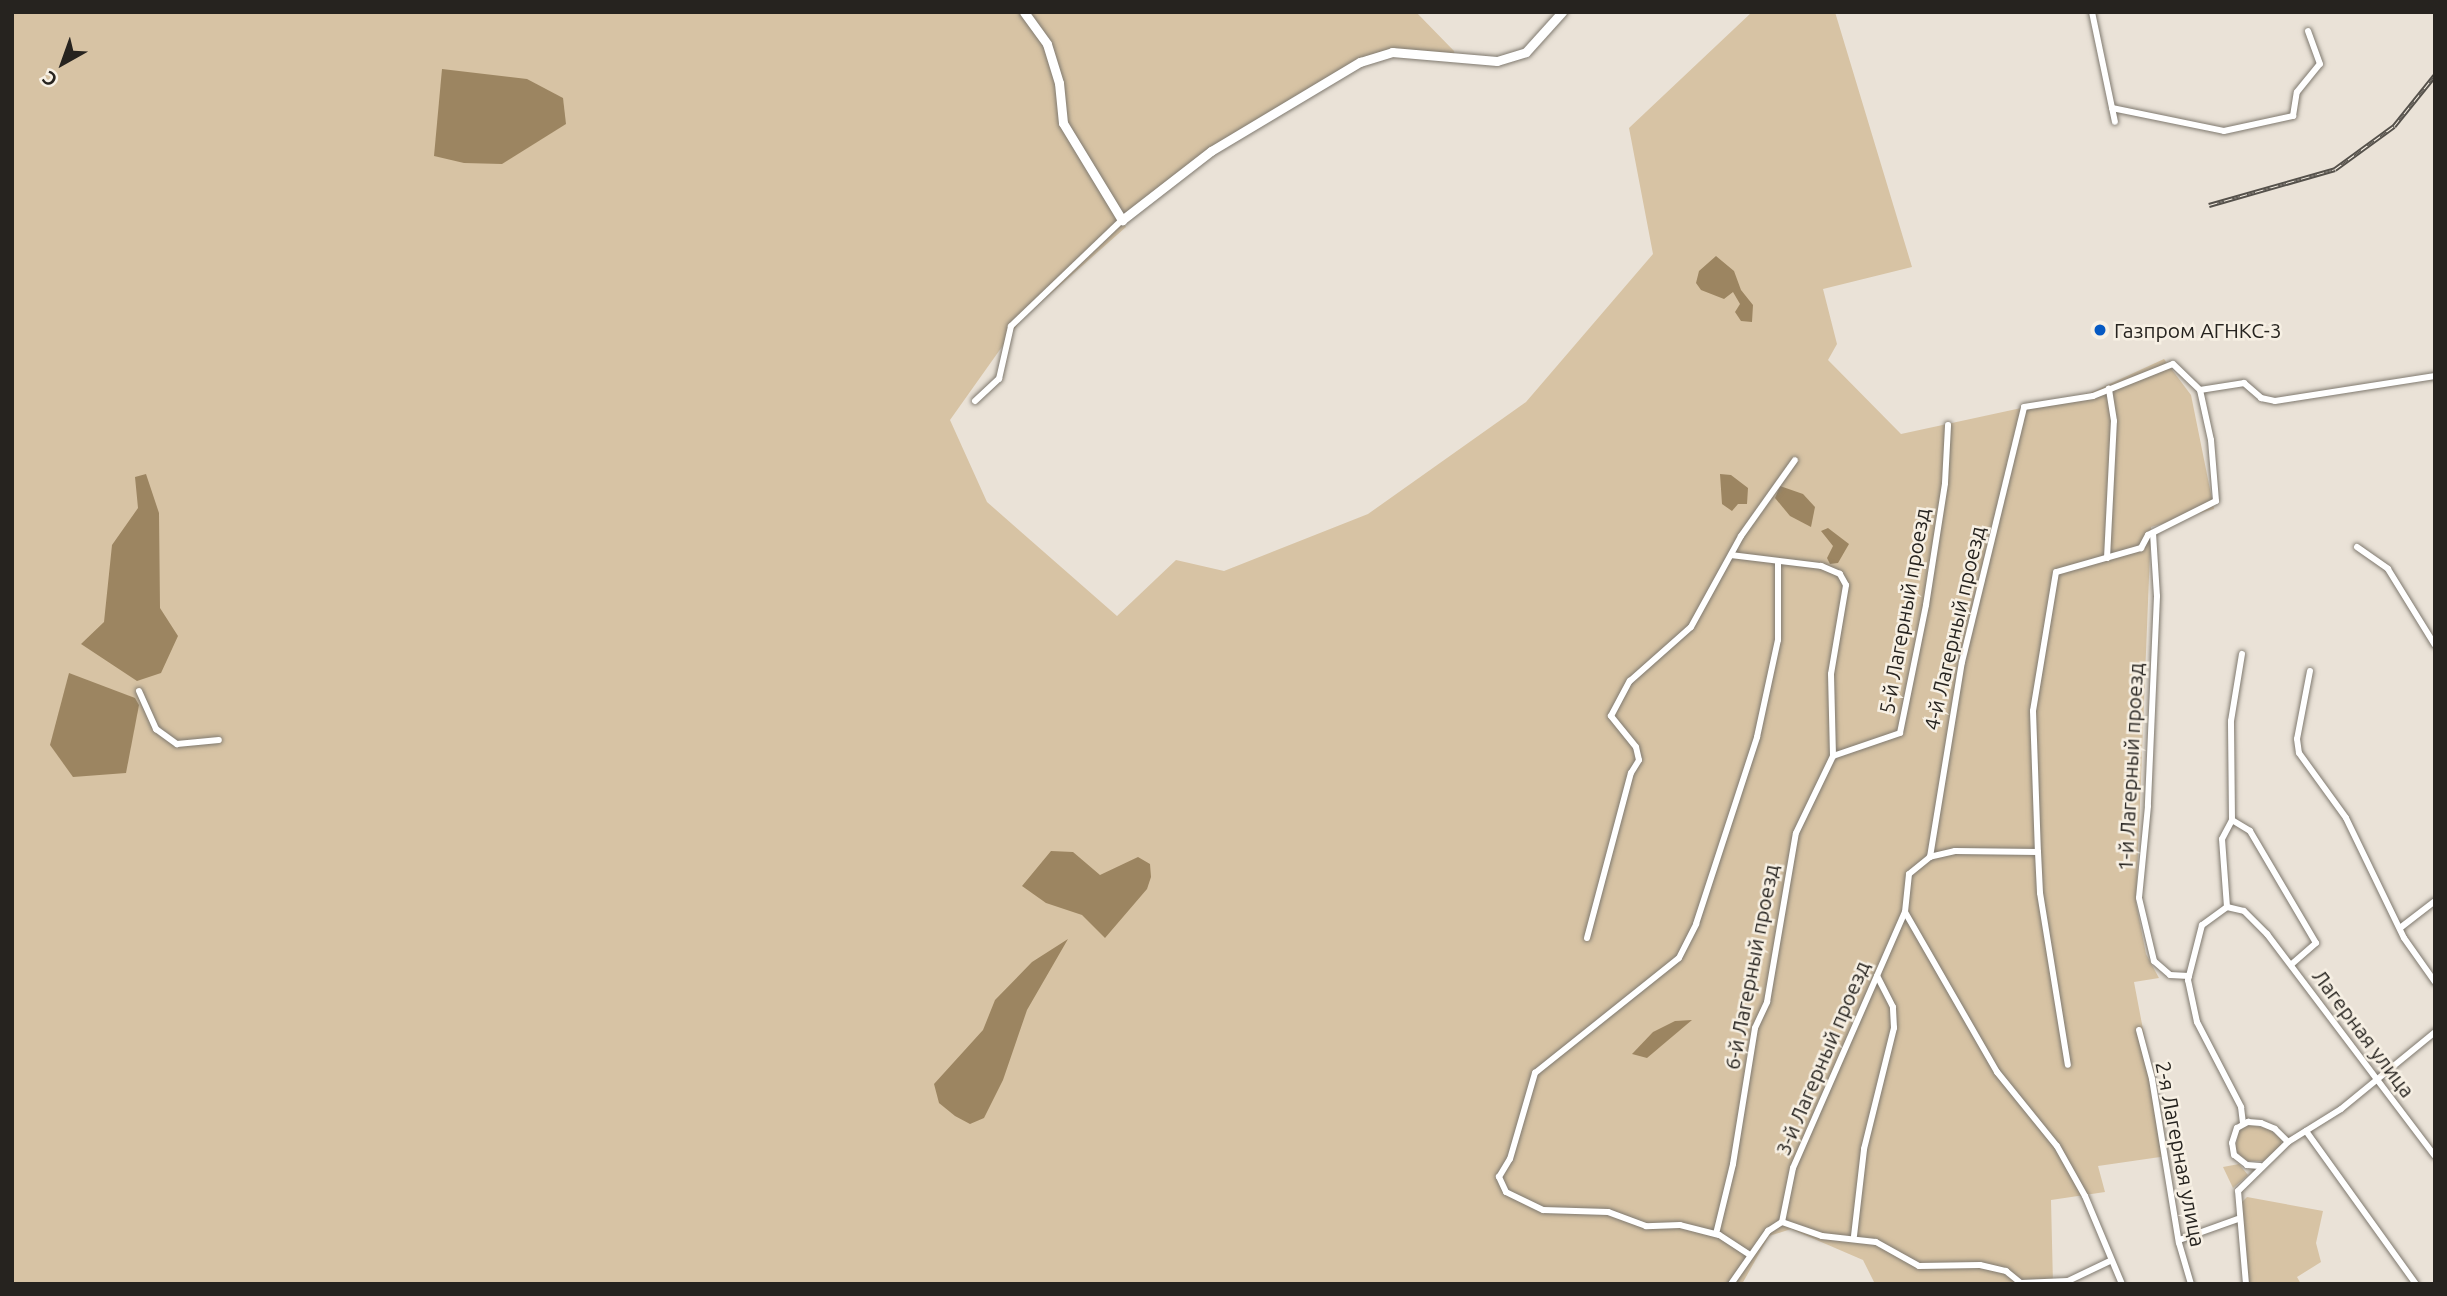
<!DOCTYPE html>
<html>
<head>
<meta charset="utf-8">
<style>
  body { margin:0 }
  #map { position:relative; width:2447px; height:1296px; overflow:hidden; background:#eae2d7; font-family:Ubuntu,sans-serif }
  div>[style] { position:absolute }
  .green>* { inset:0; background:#d7c3a4 }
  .water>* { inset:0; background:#9c8561 }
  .roads { filter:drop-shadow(0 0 2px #7f796f) drop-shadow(0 0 2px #7f796f) }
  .street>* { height:6px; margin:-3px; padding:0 3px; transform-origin:3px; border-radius:3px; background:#fff }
  .secondary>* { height:9px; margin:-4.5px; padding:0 4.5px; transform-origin:4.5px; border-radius:4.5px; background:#fff }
  .rail>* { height:5px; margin-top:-2.5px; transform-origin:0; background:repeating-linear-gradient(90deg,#f7f0e4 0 8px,#55514b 0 16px); box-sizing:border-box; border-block:2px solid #55514b }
  .dots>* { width:19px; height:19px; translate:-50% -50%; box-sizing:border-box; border:4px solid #f7f0e4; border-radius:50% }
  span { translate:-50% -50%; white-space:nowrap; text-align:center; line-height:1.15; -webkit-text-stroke:5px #f7f0e4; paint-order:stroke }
  .poi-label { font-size:21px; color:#26231f }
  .left { translate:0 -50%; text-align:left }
  .street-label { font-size:21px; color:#26231f }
  .frame { position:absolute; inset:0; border:14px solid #26231f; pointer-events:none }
  .north { position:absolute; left:28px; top:28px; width:70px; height:70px; -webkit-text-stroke:5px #f7f0e4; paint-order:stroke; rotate:220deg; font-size:19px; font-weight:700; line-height:28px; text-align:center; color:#26231f }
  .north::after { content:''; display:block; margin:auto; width:24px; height:32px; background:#26231f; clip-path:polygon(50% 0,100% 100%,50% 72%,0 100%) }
</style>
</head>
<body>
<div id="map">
  <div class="green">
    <div style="clip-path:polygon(12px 12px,1416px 12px,1454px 51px,1455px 57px,1375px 55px,1211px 151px,1122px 220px,1126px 227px,1021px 320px,950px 420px,987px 502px,1117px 616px,1176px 560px,1224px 571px,1368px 514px,1526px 402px,1653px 254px,1629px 128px,1752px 12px,1835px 12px,1912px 267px,1823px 289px,1837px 344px,1828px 360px,1901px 434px,2090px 393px,2164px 359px,2191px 395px,2214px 509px,2151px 527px,2136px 903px,2146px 954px,2159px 978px,2134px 982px,2167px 1156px,2098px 1166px,2105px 1192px,2051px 1200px,2053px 1284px,1875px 1284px,1863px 1260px,1791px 1229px,1769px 1236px,1742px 1284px,12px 1284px)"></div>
    <div style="clip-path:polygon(2250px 1125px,2269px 1129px,2281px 1139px,2281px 1145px,2264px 1161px,2247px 1161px,2235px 1151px,2239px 1129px)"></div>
    <div style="clip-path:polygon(2239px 1164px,2248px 1175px,2233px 1188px,2223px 1167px)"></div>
    <div style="clip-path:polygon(2247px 1197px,2323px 1211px,2316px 1243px,2321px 1262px,2297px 1277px,2301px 1284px,2248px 1284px,2240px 1204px)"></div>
  </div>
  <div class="water">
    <div style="clip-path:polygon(442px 69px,527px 79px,563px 98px,566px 124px,502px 164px,464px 163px,434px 156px)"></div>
    <div style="clip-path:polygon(1716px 256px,1734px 271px,1741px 290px,1753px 305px,1752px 322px,1741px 321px,1735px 312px,1740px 304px,1733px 292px,1724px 299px,1701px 290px,1696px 283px,1699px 271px)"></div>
    <div style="clip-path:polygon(146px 474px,159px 513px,160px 608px,178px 636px,161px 673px,137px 681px,81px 644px,104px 622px,112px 545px,138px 508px,135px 477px)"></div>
    <div style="clip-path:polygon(1720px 474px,1731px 475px,1748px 488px,1747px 504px,1738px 504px,1732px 511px,1722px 504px)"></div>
    <div style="clip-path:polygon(1780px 486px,1803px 494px,1815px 507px,1811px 527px,1790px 516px,1775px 498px)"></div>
    <div style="clip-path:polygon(1828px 528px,1849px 544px,1838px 563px,1830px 564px,1827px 558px,1833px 546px,1821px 531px)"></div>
    <div style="clip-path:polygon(69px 673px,135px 698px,139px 705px,126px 773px,73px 777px,50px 745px)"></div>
    <div style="clip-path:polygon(1051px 851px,1073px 852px,1100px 875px,1138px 857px,1150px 864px,1151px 877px,1147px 889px,1105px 938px,1082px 915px,1046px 903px,1022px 886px)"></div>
    <div style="clip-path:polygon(1068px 939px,1027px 1010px,1003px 1080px,984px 1118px,970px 1124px,955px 1116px,939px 1103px,934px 1084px,983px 1030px,995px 1000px,1032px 962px)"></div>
    <div style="clip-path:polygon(1692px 1020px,1647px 1058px,1632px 1054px,1653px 1032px,1675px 1021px)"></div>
  </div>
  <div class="roads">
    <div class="street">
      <div style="left:2092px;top:12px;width:112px;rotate:78.2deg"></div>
      <div style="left:2112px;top:108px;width:114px;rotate:11.6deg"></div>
      <div style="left:2224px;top:131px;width:71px;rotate:-12.3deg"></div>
      <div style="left:2293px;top:116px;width:24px;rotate:-81deg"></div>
      <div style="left:2297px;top:92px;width:36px;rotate:-51deg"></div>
      <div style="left:2320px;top:64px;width:35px;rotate:-110deg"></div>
      <div style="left:2200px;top:390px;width:45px;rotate:-9deg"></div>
      <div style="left:2244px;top:383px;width:23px;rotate:41deg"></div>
      <div style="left:2261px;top:398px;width:14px;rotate:12deg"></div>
      <div style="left:2275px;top:401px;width:162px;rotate:-8.9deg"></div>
      <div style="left:975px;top:401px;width:33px;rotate:-43deg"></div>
      <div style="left:999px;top:379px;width:54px;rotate:-77.2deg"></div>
      <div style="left:1011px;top:326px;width:153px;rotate:-43.7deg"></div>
      <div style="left:2153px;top:533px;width:63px;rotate:86.4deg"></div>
      <div style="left:2157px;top:596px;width:210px;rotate:92.5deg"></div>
      <div style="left:2148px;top:806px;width:92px;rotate:95.6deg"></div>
      <div style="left:2139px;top:898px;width:65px;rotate:76.6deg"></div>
      <div style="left:2154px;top:961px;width:21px;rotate:41deg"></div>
      <div style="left:2170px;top:975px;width:19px;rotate:3deg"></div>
      <div style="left:2357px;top:547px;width:38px;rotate:35deg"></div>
      <div style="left:2388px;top:569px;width:89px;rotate:58.3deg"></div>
      <div style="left:2107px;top:558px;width:137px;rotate:-87.1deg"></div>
      <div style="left:2114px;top:421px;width:33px;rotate:-99deg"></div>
      <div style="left:2310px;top:671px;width:69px;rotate:100.8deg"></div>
      <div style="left:2297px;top:739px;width:14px;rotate:82deg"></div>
      <div style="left:2299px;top:753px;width:80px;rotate:54.1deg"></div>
      <div style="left:2346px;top:818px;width:133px;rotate:64.2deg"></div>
      <div style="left:2404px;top:938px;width:54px;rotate:54.8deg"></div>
      <div style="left:139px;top:691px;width:42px;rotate:65.9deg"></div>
      <div style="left:156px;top:729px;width:26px;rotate:36deg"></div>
      <div style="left:177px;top:744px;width:42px;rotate:-5.4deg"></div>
      <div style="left:1833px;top:756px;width:71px;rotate:-18.9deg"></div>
      <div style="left:1900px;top:733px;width:131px;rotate:-78.5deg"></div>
      <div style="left:1926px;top:605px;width:123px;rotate:-81.1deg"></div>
      <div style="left:1945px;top:483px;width:58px;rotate:-87deg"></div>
      <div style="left:2232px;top:820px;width:21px;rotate:31deg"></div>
      <div style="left:2250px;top:831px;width:130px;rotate:59.5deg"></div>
      <div style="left:2316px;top:943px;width:32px;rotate:139deg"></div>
      <div style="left:2038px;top:852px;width:41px;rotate:87.2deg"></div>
      <div style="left:2040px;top:893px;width:174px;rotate:80.8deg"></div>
      <div style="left:1930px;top:857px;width:198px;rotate:-80.7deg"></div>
      <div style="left:1962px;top:662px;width:262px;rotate:-76.3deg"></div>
      <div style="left:2024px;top:407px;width:70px;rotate:-9.1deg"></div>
      <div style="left:2093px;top:396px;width:86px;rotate:-21.8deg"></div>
      <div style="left:2173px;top:364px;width:37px;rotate:44deg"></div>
      <div style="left:2200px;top:390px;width:51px;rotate:77.6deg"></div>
      <div style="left:2211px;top:440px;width:61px;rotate:85.3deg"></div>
      <div style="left:2216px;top:501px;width:76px;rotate:153.4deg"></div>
      <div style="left:2148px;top:535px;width:15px;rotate:118deg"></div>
      <div style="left:2141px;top:548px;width:88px;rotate:164.2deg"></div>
      <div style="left:2056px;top:572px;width:141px;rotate:99.4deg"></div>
      <div style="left:2033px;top:711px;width:141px;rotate:88deg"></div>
      <div style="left:2038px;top:852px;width:83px;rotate:-179.3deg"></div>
      <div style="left:1955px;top:851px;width:26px;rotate:167deg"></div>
      <div style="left:1930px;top:857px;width:27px;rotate:141deg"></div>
      <div style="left:1909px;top:874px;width:38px;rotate:96deg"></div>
      <div style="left:1905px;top:912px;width:185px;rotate:60.1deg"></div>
      <div style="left:1997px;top:1072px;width:95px;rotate:51deg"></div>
      <div style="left:2057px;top:1146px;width:57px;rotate:60.8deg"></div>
      <div style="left:2085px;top:1196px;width:95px;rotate:67.2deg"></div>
      <div style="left:2227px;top:907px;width:17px;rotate:13deg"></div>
      <div style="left:2244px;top:911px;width:33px;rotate:45deg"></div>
      <div style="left:2267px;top:934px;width:278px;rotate:52.9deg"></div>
      <div style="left:2227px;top:907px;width:68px;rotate:-94.2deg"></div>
      <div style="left:2222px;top:839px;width:21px;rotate:-62deg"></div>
      <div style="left:2232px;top:820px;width:99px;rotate:-90.6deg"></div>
      <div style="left:2231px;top:721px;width:68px;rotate:-80.7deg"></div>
      <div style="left:2227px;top:907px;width:31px;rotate:144deg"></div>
      <div style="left:2202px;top:925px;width:57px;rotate:104.3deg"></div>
      <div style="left:2188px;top:980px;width:43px;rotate:77.9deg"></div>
      <div style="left:2197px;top:1022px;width:96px;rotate:62.6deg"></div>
      <div style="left:2241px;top:1107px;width:17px;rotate:83deg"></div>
      <div style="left:2400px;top:928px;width:44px;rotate:-37.6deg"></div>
      <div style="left:1587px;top:938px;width:171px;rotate:-75.1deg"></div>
      <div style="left:1631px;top:773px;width:15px;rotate:-58deg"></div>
      <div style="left:1639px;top:760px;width:13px;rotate:-103deg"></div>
      <div style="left:1636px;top:747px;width:40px;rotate:-129deg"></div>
      <div style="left:1611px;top:716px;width:40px;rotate:-62deg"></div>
      <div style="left:1630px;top:681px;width:81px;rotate:-41.5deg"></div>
      <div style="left:1691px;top:627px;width:104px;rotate:-61.2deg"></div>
      <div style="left:1741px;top:536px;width:93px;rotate:-54.6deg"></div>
      <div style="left:2139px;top:1030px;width:51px;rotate:75.1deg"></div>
      <div style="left:2152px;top:1079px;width:166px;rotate:80.7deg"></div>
      <div style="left:2179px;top:1243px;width:43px;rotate:73.7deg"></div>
      <div style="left:2306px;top:1131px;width:188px;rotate:54.3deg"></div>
      <div style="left:2260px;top:1166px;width:13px;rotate:-176deg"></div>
      <div style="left:2247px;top:1165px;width:16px;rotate:-142deg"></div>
      <div style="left:2234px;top:1155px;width:12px;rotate:-99deg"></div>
      <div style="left:2232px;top:1143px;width:16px;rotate:-72deg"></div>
      <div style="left:2237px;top:1128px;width:13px;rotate:-29deg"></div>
      <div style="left:2248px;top:1122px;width:13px;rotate:4deg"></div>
      <div style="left:2261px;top:1123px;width:15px;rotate:23deg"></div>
      <div style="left:2275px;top:1129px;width:18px;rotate:45deg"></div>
      <div style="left:1782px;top:1222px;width:55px;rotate:-78.5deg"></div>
      <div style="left:1793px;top:1168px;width:279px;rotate:-66.4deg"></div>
      <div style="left:1716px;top:1234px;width:72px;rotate:-76.3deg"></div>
      <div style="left:1733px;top:1164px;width:138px;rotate:-80.8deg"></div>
      <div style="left:1755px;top:1028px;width:29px;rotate:-65deg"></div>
      <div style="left:1767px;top:1002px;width:171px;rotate:-80.3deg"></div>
      <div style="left:1796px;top:833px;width:85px;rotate:-64.3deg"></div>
      <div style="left:1833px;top:756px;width:82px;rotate:-91.4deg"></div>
      <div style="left:1831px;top:674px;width:90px;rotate:-80.4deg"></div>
      <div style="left:1846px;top:585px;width:13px;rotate:-119deg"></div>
      <div style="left:1840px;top:574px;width:21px;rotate:-157deg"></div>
      <div style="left:1821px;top:566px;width:90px;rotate:-173deg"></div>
      <div style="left:1854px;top:1236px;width:88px;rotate:-83.4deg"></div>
      <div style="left:1864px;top:1149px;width:125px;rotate:-76.1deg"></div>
      <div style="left:1894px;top:1028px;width:21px;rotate:-93deg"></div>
      <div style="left:1893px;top:1007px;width:35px;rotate:-117deg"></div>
      <div style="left:2182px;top:1239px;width:59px;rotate:-19.7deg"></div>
      <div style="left:1750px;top:1255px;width:37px;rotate:-147deg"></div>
      <div style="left:1719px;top:1235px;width:40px;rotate:-165.6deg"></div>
      <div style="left:1680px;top:1225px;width:34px;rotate:178deg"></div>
      <div style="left:1646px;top:1226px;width:40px;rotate:-159.8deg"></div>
      <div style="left:1608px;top:1212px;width:65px;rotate:-178.2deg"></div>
      <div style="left:1543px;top:1210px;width:41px;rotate:-154.1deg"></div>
      <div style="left:1506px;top:1192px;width:17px;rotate:-115deg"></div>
      <div style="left:1499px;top:1177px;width:21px;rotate:-59deg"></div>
      <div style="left:1510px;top:1159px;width:90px;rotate:-73.8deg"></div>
      <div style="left:1535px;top:1073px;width:184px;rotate:-38.6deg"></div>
      <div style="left:1679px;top:958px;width:38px;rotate:-63deg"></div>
      <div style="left:1696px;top:924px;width:197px;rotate:-71.9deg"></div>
      <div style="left:1757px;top:737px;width:99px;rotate:-77.8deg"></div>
      <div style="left:1778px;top:640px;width:79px;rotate:-90deg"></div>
      <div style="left:1731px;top:1284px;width:65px;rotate:-55.1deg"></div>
      <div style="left:1768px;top:1231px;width:17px;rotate:-33deg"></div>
      <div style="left:1782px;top:1222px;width:42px;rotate:19.3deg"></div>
      <div style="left:1822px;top:1236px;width:54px;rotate:6.3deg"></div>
      <div style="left:1876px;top:1242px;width:49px;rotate:29.2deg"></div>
      <div style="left:1919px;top:1266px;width:61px;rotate:-0.9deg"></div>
      <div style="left:1980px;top:1265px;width:27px;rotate:13deg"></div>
      <div style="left:2006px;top:1271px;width:19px;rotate:39deg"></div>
      <div style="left:2021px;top:1283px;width:47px;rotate:-2.4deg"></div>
      <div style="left:2068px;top:1281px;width:47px;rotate:-25.5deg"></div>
      <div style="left:2246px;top:1284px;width:93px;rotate:-94.9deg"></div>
      <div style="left:2238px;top:1191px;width:70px;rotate:-44.4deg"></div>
      <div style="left:2288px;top:1142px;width:62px;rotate:-31.9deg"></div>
      <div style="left:2341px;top:1109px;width:122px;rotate:-39.3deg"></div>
    </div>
    <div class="secondary">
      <div style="left:1024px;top:12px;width:39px;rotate:54deg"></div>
      <div style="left:1047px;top:44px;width:41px;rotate:72.9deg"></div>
      <div style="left:1059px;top:83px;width:40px;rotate:84.3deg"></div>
      <div style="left:1063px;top:123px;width:114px;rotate:58.7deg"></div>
      <div style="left:1122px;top:220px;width:113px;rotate:-37.8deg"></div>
      <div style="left:1211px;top:151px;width:174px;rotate:-30.9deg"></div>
      <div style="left:1360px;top:62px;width:34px;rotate:-17deg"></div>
      <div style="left:1392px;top:52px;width:105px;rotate:4.9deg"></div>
      <div style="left:1497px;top:61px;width:30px;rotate:-17deg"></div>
      <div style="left:1526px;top:52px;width:54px;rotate:-48deg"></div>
    </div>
  </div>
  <div class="rail">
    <div style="left:2209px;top:205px;width:131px;rotate:-15.9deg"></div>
    <div style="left:2335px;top:169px;width:73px;rotate:-36.1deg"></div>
    <div style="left:2394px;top:126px;width:65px;rotate:-51.2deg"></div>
  </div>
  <div class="dots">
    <div style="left:2100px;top:330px;background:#0559c3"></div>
  </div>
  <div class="poi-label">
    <span class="left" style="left:2114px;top:330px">Газпром АГНКС-3</span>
  </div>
  <div class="street-label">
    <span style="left:1904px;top:611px;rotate:-80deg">5-й Лагерный проезд</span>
    <span style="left:1954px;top:628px;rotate:-77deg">4-й Лагерный проезд</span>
    <span style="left:2130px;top:767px;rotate:-87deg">1-й Лагерный проезд</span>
    <span style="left:1751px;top:967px;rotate:-79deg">6-й Лагерный проезд</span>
    <span style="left:2364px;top:1033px;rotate:53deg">Лагерная улица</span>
    <span style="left:1822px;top:1058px;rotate:-67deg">3-й Лагерный проезд</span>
    <span style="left:2181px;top:1154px;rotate:79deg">2-я Лагерная улица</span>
  </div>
  <div class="frame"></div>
  <div class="north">С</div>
</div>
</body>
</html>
